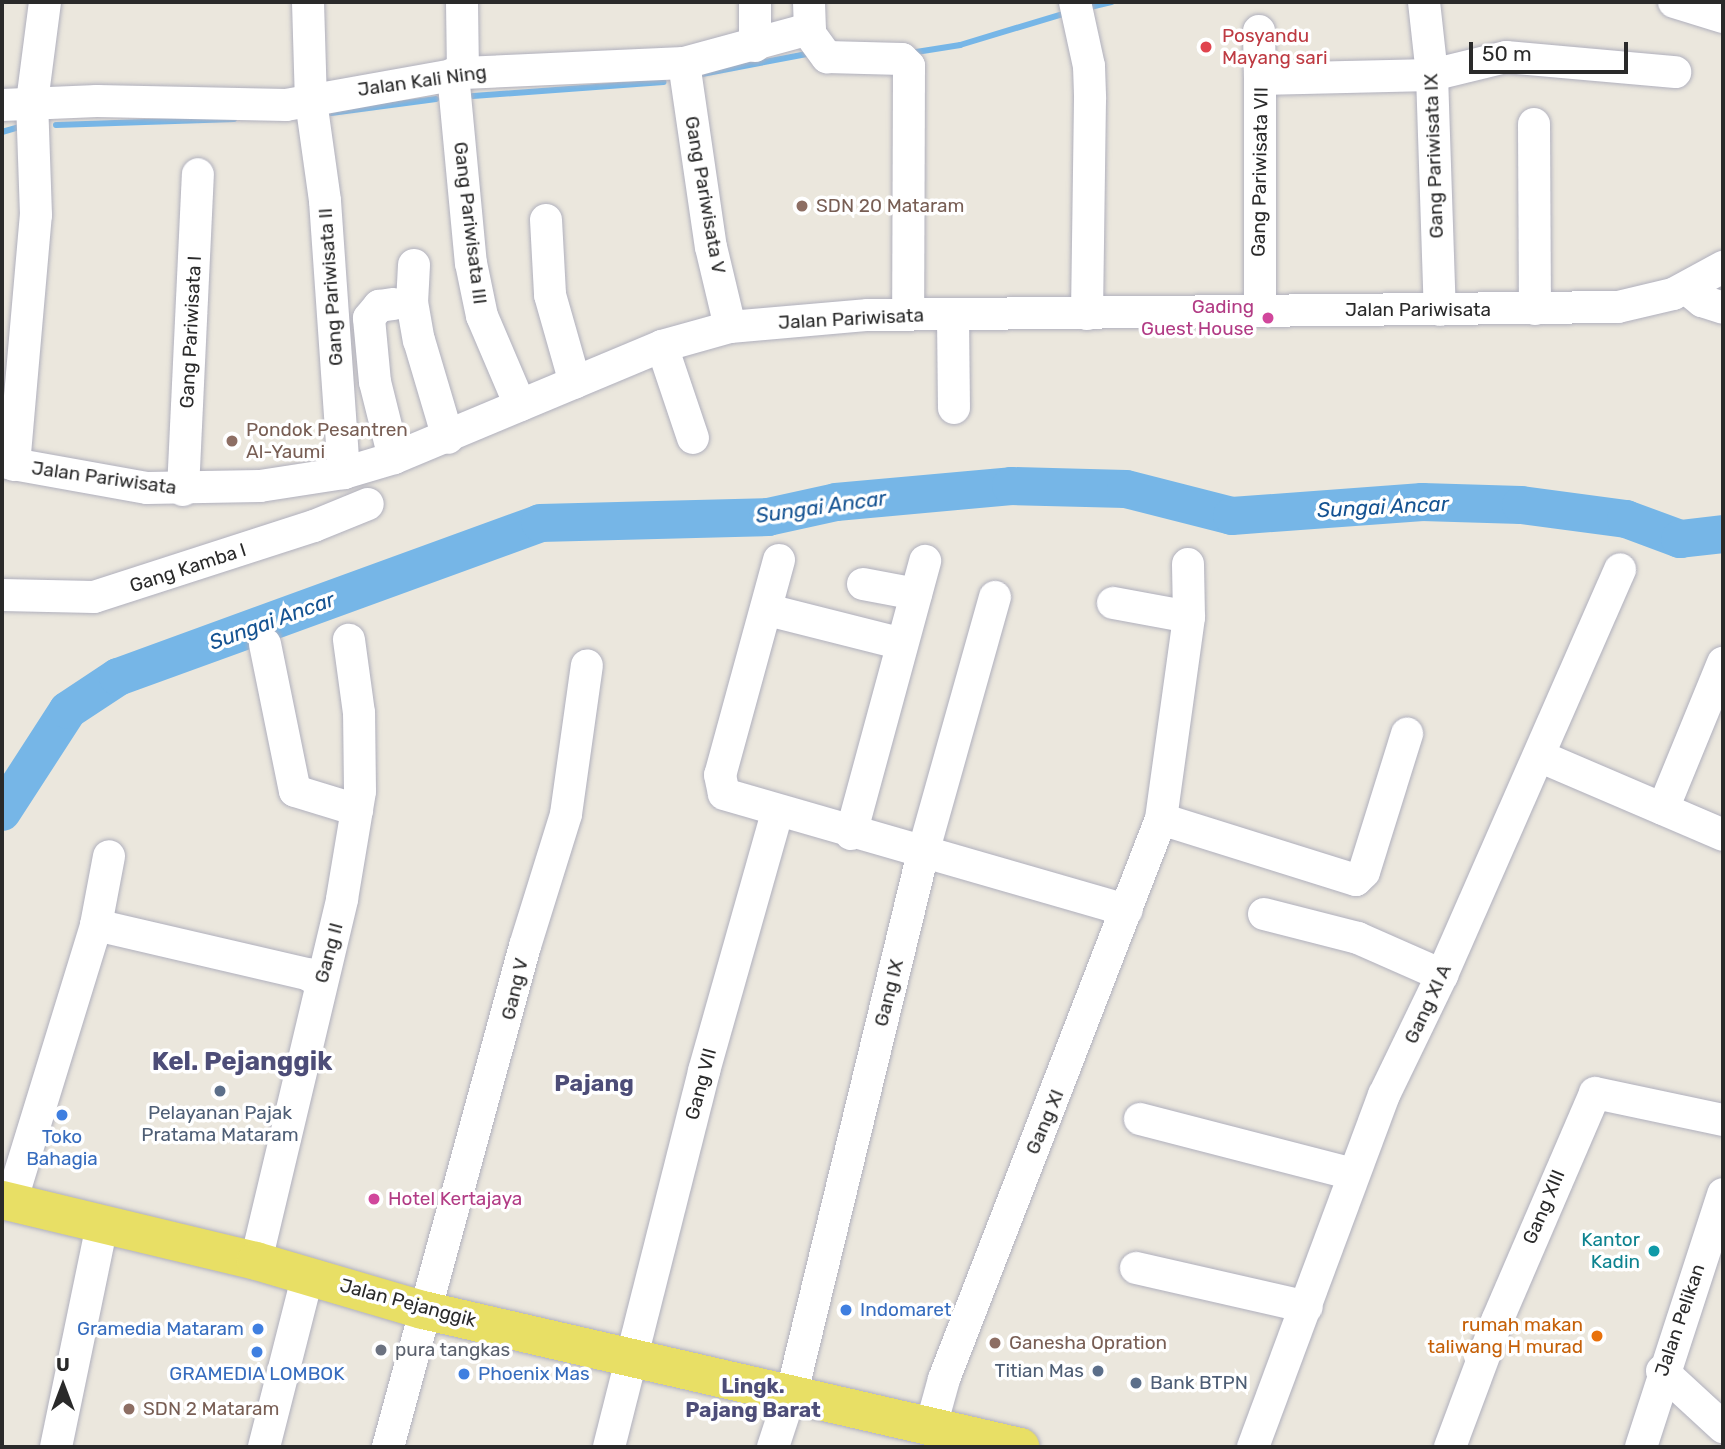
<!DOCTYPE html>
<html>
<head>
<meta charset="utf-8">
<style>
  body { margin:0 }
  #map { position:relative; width:1725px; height:1449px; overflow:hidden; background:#ebe7dd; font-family:Rubik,sans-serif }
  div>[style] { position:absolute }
  .stream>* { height:6px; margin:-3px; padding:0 3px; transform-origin:3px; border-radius:3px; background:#76b6e7 }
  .river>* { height:38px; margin:-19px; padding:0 19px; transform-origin:19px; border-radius:19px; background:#76b6e7 }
  .roads { filter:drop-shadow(0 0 2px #b0b0bd) drop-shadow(0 0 2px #b0b0bd) }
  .minor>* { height:32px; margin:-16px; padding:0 16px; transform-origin:16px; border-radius:16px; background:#fff }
  .major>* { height:38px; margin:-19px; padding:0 19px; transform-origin:19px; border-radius:19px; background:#e8df65 }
  .dots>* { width:19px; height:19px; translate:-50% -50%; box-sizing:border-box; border:4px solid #fff; border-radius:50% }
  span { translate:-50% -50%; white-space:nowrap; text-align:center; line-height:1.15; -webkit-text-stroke:7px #fff; paint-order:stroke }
  .health-label { font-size:19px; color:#be3a42 }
  .left { translate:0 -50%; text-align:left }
  .street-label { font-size:19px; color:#2a2a2a }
  .education-label { font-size:19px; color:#785e54 }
  .hotel-label { font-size:19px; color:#b23c85 }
  .right { translate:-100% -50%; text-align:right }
  .service-label { font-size:19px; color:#4e5e75 }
  .shop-label { font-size:19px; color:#366cbe }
  .culture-label { font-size:19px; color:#0d838f }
  .food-label { font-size:19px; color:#c56008 }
  .worship-label { font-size:19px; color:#5b616d }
  .water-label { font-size:21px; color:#155392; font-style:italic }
  .neighbourhood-label { font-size:21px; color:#4d4d78; font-weight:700 }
  .quarter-label { font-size:23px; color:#4d4d78; font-weight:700 }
  .district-label { font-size:26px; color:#4d4d78; font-weight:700 }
  .frame { position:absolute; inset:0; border:4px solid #2a2a2a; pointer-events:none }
  .north { position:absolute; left:28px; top:1351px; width:70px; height:70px; -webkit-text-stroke:5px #fff; paint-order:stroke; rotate:0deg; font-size:19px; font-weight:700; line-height:28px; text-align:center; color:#2a2a2a }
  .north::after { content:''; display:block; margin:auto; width:24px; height:32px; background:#2a2a2a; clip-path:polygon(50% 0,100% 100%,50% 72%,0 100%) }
  .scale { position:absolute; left:1469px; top:42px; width:159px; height:32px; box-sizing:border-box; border:4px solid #2a2a2a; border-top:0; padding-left:9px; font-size:21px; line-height:24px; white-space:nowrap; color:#2a2a2a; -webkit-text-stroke:5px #fff; paint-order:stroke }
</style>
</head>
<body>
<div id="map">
  <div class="stream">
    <div style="left:1086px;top:8px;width:26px;rotate:-13deg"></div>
    <div style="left:910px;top:53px;width:51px;rotate:-9.1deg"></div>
    <div style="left:960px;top:45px;width:114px;rotate:-16.8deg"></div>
    <div style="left:702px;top:74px;width:112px;rotate:-10.8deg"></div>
    <div style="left:473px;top:96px;width:191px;rotate:-4.2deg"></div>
    <div style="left:331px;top:113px;width:106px;rotate:-7.6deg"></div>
    <div style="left:56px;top:125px;width:178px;rotate:-1.9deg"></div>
    <div style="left:2px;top:132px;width:22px;rotate:-16deg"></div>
  </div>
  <div class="river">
    <div style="left:2px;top:812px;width:121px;rotate:-57.1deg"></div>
    <div style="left:68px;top:710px;width:60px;rotate:-33.4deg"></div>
    <div style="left:118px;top:677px;width:449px;rotate:-20deg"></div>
    <div style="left:540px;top:523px;width:228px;rotate:-1.5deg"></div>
    <div style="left:768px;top:517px;width:70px;rotate:-12.4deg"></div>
    <div style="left:836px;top:502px;width:176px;rotate:-5.2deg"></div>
    <div style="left:1011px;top:486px;width:115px;rotate:1.5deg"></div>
    <div style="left:1126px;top:489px;width:109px;rotate:14.3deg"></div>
    <div style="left:1232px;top:516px;width:191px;rotate:-4.2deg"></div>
    <div style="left:1422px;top:502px;width:99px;rotate:1.7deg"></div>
    <div style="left:1521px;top:505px;width:106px;rotate:7.6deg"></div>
    <div style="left:1626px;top:519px;width:58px;rotate:20.3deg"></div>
    <div style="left:1680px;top:539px;width:43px;rotate:-6.6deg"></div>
  </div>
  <div class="roads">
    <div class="minor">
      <div style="left:308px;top:2px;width:99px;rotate:88.3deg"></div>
      <div style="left:311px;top:101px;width:101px;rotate:82deg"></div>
      <div style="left:325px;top:201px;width:273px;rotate:86deg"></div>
      <div style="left:462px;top:2px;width:71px;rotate:89.2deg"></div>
      <div style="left:755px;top:2px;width:44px;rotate:90deg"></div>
      <div style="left:809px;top:2px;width:32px;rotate:88deg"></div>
      <div style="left:810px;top:34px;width:29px;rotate:54deg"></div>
      <div style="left:827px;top:57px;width:75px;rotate:1.5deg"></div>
      <div style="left:902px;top:59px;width:10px;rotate:45deg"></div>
      <div style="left:909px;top:66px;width:249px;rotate:90.2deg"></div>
      <div style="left:1075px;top:2px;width:66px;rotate:77.7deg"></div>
      <div style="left:1089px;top:66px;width:33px;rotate:88deg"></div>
      <div style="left:1090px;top:99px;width:215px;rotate:90.8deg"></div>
      <div style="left:1424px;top:2px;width:73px;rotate:83.7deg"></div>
      <div style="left:1432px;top:75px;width:235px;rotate:88.1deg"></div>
      <div style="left:1674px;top:2px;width:51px;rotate:17deg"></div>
      <div style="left:1259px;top:31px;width:48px;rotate:88.8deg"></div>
      <div style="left:684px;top:63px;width:186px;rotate:81.7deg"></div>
      <div style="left:711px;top:247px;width:82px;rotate:76.6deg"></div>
      <div style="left:453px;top:74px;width:190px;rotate:84.6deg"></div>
      <div style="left:471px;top:263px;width:54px;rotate:78.3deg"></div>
      <div style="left:482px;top:316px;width:97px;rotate:66.9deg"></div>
      <div style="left:2px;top:105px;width:95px;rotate:-2.4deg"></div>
      <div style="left:97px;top:101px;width:189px;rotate:1.2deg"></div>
      <div style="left:286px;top:105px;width:180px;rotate:-10.2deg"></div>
      <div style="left:463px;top:73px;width:221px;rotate:-2.6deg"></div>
      <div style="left:684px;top:63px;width:130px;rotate:-15.2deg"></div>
      <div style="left:1534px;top:124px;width:185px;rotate:89.7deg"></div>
      <div style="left:546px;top:220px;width:75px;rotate:86.9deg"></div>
      <div style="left:550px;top:295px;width:91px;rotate:74.1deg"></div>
      <div style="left:414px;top:265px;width:37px;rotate:93deg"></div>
      <div style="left:412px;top:302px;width:39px;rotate:80deg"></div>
      <div style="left:419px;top:340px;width:102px;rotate:73.5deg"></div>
      <div style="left:1686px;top:288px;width:21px;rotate:39deg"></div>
      <div style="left:1702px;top:301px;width:22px;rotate:18deg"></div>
      <div style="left:1260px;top:310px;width:231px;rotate:-90deg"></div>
      <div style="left:1260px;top:79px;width:172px;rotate:-1.3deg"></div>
      <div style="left:1432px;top:75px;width:76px;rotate:-13.7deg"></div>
      <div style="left:1506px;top:57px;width:170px;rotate:5.1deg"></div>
      <div style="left:953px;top:316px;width:92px;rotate:89.4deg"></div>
      <div style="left:662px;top:346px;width:97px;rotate:71.4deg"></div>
      <div style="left:394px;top:458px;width:78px;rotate:-104deg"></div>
      <div style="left:375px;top:382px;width:64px;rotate:-95.4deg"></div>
      <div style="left:369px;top:318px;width:16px;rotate:-50deg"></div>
      <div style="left:379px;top:306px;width:15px;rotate:-8deg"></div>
      <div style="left:2px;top:462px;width:147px;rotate:10.2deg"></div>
      <div style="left:147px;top:488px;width:113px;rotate:-1deg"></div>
      <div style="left:260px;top:486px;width:85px;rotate:-8.8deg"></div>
      <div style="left:344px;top:473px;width:52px;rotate:-16.7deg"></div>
      <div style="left:394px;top:458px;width:290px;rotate:-22.7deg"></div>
      <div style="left:662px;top:346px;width:71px;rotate:-15.6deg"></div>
      <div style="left:730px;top:327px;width:139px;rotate:-5deg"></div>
      <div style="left:868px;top:315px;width:750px;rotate:-0.61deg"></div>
      <div style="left:1618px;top:307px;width:57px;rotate:-13.3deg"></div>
      <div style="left:1673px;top:294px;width:57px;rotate:-28.4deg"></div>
      <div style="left:14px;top:465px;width:251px;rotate:-85deg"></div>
      <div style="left:36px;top:215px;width:113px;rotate:-92deg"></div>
      <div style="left:32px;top:102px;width:101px;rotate:-82.6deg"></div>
      <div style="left:183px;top:490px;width:316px;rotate:-87.3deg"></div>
      <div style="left:779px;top:560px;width:223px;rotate:105.3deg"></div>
      <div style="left:720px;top:775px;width:19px;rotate:78deg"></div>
      <div style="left:724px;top:794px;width:419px;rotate:16.1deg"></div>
      <div style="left:863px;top:584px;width:54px;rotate:10.7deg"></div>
      <div style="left:2px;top:595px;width:92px;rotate:1.2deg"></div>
      <div style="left:94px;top:597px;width:231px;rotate:-17.9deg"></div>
      <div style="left:314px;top:526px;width:58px;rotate:-22.2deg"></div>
      <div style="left:1113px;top:603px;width:77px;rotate:10.4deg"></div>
      <div style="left:768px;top:610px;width:138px;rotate:14.2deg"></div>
      <div style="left:265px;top:644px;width:150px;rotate:78.5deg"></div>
      <div style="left:295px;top:791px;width:65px;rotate:17deg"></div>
      <div style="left:1539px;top:756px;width:200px;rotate:23.2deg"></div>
      <div style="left:1663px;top:809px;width:158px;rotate:-67.7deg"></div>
      <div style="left:1161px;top:819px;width:204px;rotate:17.4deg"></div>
      <div style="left:1356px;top:880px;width:11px;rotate:-45deg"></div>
      <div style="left:1364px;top:872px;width:145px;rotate:-72.7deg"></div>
      <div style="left:851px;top:834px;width:283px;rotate:-74.8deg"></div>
      <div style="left:1264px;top:914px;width:97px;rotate:14.3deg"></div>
      <div style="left:1358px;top:938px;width:92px;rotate:23.8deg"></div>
      <div style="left:96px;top:925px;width:217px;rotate:13.1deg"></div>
      <div style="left:307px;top:974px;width:15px;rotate:32deg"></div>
      <div style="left:1140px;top:1119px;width:219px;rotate:14.5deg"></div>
      <div style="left:11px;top:1202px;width:290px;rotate:-72.9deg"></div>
      <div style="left:96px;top:925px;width:70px;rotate:-79.3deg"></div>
      <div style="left:256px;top:1261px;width:372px;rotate:-76.6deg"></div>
      <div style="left:342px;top:899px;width:109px;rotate:-80.5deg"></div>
      <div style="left:360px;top:791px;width:78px;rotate:-90.7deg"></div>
      <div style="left:359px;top:713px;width:74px;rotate:-97.8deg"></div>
      <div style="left:1136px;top:1268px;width:175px;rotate:12.8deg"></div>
      <div style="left:1662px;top:1371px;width:83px;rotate:42.6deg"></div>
      <div style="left:931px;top:1426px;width:49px;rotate:-74.5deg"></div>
      <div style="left:944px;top:1379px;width:601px;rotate:-68.82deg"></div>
      <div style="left:1161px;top:819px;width:204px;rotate:-82.1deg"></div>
      <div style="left:1189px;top:617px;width:53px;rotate:-91.1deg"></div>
      <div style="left:56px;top:1447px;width:227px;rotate:-78.3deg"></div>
      <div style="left:264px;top:1447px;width:178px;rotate:-75.7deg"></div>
      <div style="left:388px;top:1447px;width:519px;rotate:-74.71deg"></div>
      <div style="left:525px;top:946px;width:138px;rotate:-72.7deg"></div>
      <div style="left:566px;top:814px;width:150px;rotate:-82deg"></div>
      <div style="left:609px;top:1447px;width:388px;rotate:-75.8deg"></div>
      <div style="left:704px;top:1071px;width:268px;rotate:-74.2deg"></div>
      <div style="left:773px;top:1447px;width:71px;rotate:-71.8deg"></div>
      <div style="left:795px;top:1380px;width:542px;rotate:-76.35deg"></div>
      <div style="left:923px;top:853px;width:266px;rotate:-74.3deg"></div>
      <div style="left:1253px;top:1447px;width:376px;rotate:-69.6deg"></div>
      <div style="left:1384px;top:1095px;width:133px;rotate:-64.2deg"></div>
      <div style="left:1442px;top:975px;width:443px;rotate:-66.3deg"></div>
      <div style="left:1450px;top:1447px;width:134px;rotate:-69.5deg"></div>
      <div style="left:1497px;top:1321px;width:248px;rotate:-66.7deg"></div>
      <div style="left:1595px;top:1093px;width:131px;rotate:11.9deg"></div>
      <div style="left:1641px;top:1447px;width:266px;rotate:-72deg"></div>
    </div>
    <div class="major">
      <div style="left:2px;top:1200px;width:261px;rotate:13.5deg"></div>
      <div style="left:256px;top:1261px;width:174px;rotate:16.4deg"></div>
      <div style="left:423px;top:1310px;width:613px;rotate:12.92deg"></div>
    </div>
  </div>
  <div class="dots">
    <div style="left:1206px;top:47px;background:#e0444e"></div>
    <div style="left:802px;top:206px;background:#8d6e63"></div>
    <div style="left:1268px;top:318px;background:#d1479c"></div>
    <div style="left:232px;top:441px;background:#8d6e63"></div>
    <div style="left:220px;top:1091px;background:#5c6f8a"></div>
    <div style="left:62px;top:1115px;background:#3f7fe0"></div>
    <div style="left:374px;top:1199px;background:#d1479c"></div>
    <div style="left:1654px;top:1251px;background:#0f9aa8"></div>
    <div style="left:846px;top:1310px;background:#3f7fe0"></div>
    <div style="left:258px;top:1329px;background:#3f7fe0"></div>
    <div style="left:1597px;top:1336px;background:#e8710a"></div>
    <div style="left:995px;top:1343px;background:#8d6e63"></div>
    <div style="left:381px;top:1350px;background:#6b7280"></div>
    <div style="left:257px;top:1352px;background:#3f7fe0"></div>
    <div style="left:1098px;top:1371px;background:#5c6f8a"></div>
    <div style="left:464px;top:1374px;background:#3f7fe0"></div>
    <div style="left:1136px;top:1383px;background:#5c6f8a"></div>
    <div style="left:129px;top:1409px;background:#8d6e63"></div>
  </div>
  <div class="health-label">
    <span class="left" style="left:1222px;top:47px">Posyandu<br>Mayang sari</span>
  </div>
  <div class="street-label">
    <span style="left:422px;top:81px;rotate:-8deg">Jalan Kali Ning</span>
    <span style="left:1434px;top:156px;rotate:-92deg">Gang Pariwisata IX</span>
    <span style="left:1260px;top:172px;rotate:-89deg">Gang Pariwisata VII</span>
    <span style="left:705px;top:195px;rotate:80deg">Gang Pariwisata V</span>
    <span style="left:470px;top:223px;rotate:83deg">Gang Pariwisata III</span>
    <span style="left:331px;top:287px;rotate:-94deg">Gang Pariwisata II</span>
    <span style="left:1418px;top:310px">Jalan Pariwisata</span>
    <span style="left:851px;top:319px;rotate:-3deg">Jalan Pariwisata</span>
    <span style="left:191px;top:332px;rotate:-87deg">Gang Pariwisata I</span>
    <span style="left:104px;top:478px;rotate:8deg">Jalan Pariwisata</span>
    <span style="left:188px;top:568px;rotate:-18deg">Gang Kamba I</span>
    <span style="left:329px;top:953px;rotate:-75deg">Gang II</span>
    <span style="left:515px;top:989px;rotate:-77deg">Gang V</span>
    <span style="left:889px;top:993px;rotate:-76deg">Gang IX</span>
    <span style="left:1428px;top:1004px;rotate:-65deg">Gang XI A</span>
    <span style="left:701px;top:1084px;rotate:-75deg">Gang VII</span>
    <span style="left:1045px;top:1122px;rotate:-67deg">Gang XI</span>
    <span style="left:1544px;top:1207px;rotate:-67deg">Gang XIII</span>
    <span style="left:408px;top:1303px;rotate:15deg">Jalan Pejanggik</span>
    <span style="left:1680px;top:1320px;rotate:-71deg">Jalan Pelikan</span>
  </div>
  <div class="education-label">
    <span class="left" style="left:816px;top:206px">SDN 20 Mataram</span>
    <span class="left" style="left:246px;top:441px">Pondok Pesantren<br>Al-Yaumi</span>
    <span class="left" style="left:1009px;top:1343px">Ganesha Opration</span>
    <span class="left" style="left:143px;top:1409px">SDN 2 Mataram</span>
  </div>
  <div class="hotel-label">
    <span class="right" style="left:1254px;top:318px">Gading<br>Guest House</span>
    <span class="left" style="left:388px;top:1199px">Hotel Kertajaya</span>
  </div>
  <div class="service-label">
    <span style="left:220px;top:1124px">Pelayanan Pajak<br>Pratama Mataram</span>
    <span class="right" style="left:1084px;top:1371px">Titian Mas</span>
    <span class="left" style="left:1150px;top:1383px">Bank BTPN</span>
  </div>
  <div class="shop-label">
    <span style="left:62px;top:1148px">Toko<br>Bahagia</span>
    <span class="left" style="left:860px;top:1310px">Indomaret</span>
    <span class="right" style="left:244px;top:1329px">Gramedia Mataram</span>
    <span style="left:257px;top:1374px">GRAMEDIA LOMBOK</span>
    <span class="left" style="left:478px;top:1374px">Phoenix Mas</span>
  </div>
  <div class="culture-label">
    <span class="right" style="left:1640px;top:1251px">Kantor<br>Kadin</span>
  </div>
  <div class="food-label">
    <span class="right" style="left:1583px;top:1336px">rumah makan<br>taliwang H murad</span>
  </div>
  <div class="worship-label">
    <span class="left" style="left:395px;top:1350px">pura tangkas</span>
  </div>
  <div class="water-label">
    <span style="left:821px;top:507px;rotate:-8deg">Sungai Ancar</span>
    <span style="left:1383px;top:507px;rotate:-3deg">Sungai Ancar</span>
    <span style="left:272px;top:621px;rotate:-20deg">Sungai Ancar</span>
  </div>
  <div class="neighbourhood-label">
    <span style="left:753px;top:1398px">Lingk.<br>Pajang Barat</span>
  </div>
  <div class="quarter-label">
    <span style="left:594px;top:1083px">Pajang</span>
  </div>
  <div class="district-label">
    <span style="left:242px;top:1062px">Kel. Pejanggik</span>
  </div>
  <div class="frame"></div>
  <div class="north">U</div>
  <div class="scale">50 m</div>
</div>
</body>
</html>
